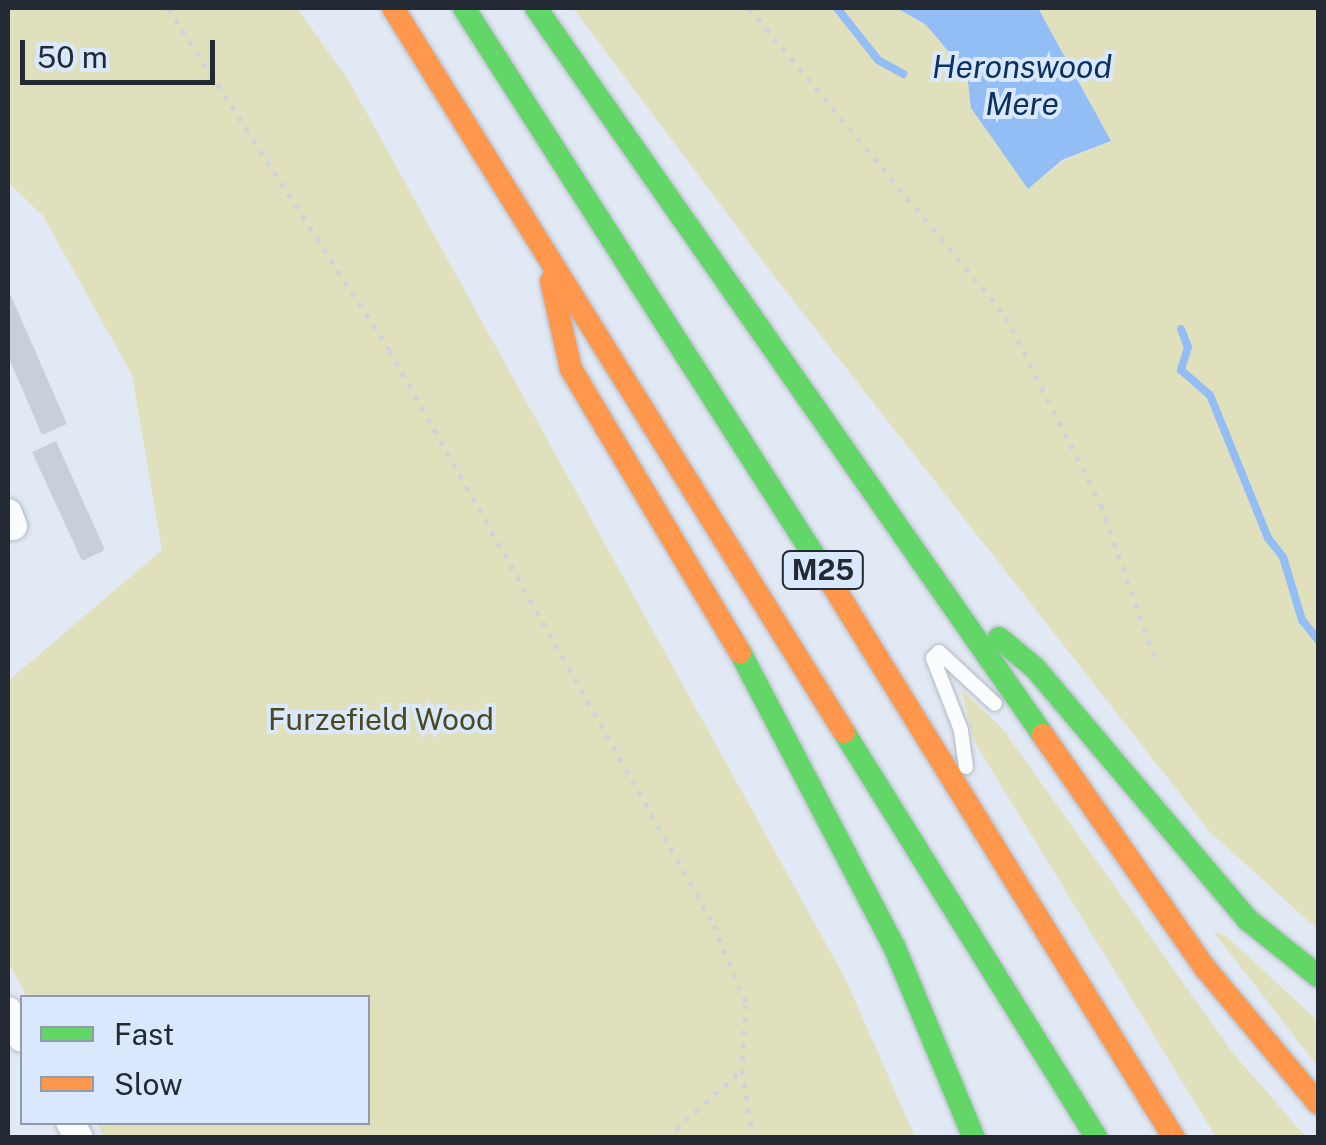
<!DOCTYPE html>
<html>
<head>
<meta charset="utf-8">
<style>
  body { margin:0 }
  #map { position:relative; width:1326px; height:1145px; overflow:hidden; background:#e1e9f4; font-family:"Public Sans",sans-serif }
  div>[style] { position:absolute }
  .green>* { inset:0; background:#e0e1bc }
  .water>* { inset:0; background:#92bdf5 }
  .stream>* { height:8px; margin:-4px; padding:0 4px; transform-origin:4px; border-radius:4px; background:#92bdf5 }
  .building>* { inset:0; background:#c8cfd8 }
  .path>* { height:5px; margin-top:-2.5px; transform-origin:0; background:repeating-linear-gradient(90deg,#d1d4d7 0 5px,transparent 0 13px) }
  .roads { filter:drop-shadow(0 0 2px #b3bac3) drop-shadow(0 0 2px #b3bac3) }
  .lane>* { height:14px; margin:-7px; padding:0 7px; transform-origin:7px; border-radius:7px; background:#fafcfd }
  .street>* { height:28px; margin:-14px; padding:0 14px; transform-origin:14px; border-radius:14px; background:#fafcfd }
  .fast>* { height:22px; margin:-11px; padding:0 11px; transform-origin:11px; border-radius:11px; background:#63d668 }
  .slow>* { height:22px; margin:-11px; padding:0 11px; transform-origin:11px; border-radius:11px; background:#ff974d }
  span { translate:-50% -50%; white-space:nowrap; text-align:center; line-height:1.15; -webkit-text-stroke:8px #d9e8fc; paint-order:stroke }
  .shield-label span { padding:2px 8px; background:#d9e8fc; border:2px solid; border-radius:8px; -webkit-text-stroke-width:0 }
  .shield-label { font-size:28px; color:#232a33; font-weight:700 }
  .park-label { font-size:30px; color:#4c491f }
  .water-label { font-size:32px; color:#0b3362; font-style:italic }
  .frame { position:absolute; inset:0; border:10px solid #232a33; pointer-events:none }
  .legend { position:absolute; left:20px; top:995px; width:350px; height:130px; box-sizing:border-box; background:#d9e8fc; border:2px solid #909cac; margin:0; padding:12px 18px; list-style:none; font-size:30px; color:#232a33 }
  .legend li { display:flex; align-items:center; gap:20px; height:50px }
  .legend b { width:50px; border:2px solid #909cac }
  .scale { position:absolute; left:20px; top:40px; width:195px; height:45px; box-sizing:border-box; border:5px solid #232a33; border-top:0; padding-left:12px; font-size:30px; line-height:35px; white-space:nowrap; color:#232a33; -webkit-text-stroke:8px #d9e8fc; paint-order:stroke }
</style>
</head>
<body>
<div id="map">
  <div class="green">
    <div style="clip-path:polygon(8px 8px,297px 8px,349px 81px,845px 978px,915px 1137px,104px 1137px,96px 1123px,368px 1122px,368px 998px,27px 997px,8px 962px,8px 681px,162px 550px,132px 375px,43px 216px,8px 182px)"></div>
    <div style="clip-path:polygon(573px 8px,897px 8px,926px 25px,968px 73px,972px 108px,1028px 189px,1062px 161px,1111px 141px,1038px 8px,1318px 8px,1318px 930px,1210px 832px,774px 276px)"></div>
    <div style="clip-path:polygon(961px 689px,1003px 729px,1233px 1053px,1306px 1137px,1216px 1137px,974px 741px)"></div>
    <div style="clip-path:polygon(1213px 931px,1226px 936px,1318px 1021px,1318px 1067px)"></div>
  </div>
  <div class="water">
    <div style="clip-path:polygon(897px 8px,1038px 8px,1111px 141px,1062px 160px,1028px 189px,971px 108px,967px 73px,926px 25px)"></div>
  </div>
  <div class="stream">
    <div style="left:837px;top:8px;width:66px;rotate:51.7deg"></div>
    <div style="left:878px;top:60px;width:29px;rotate:29deg"></div>
    <div style="left:1181px;top:329px;width:19px;rotate:69deg"></div>
    <div style="left:1188px;top:347px;width:24px;rotate:107deg"></div>
    <div style="left:1181px;top:370px;width:38px;rotate:41deg"></div>
    <div style="left:1210px;top:395px;width:154px;rotate:67.9deg"></div>
    <div style="left:1268px;top:538px;width:24px;rotate:52deg"></div>
    <div style="left:1283px;top:557px;width:66px;rotate:73.2deg"></div>
    <div style="left:1302px;top:620px;width:26px;rotate:51deg"></div>
  </div>
  <div class="building">
    <div style="clip-path:polygon(8px 289px,67px 424px,42px 435px,8px 356px)"></div>
    <div style="clip-path:polygon(56px 441px,105px 550px,82px 561px,32px 452px)"></div>
  </div>
  <div class="path">
    <div style="left:168px;top:8px;width:407px;rotate:57.1deg"></div>
    <div style="left:389px;top:350px;width:660px;rotate:60.52deg"></div>
    <div style="left:714px;top:925px;width:85px;rotate:67.9deg"></div>
    <div style="left:746px;top:1004px;width:66px;rotate:93.5deg"></div>
    <div style="left:742px;top:1070px;width:69px;rotate:80.8deg"></div>
    <div style="left:749px;top:8px;width:402px;rotate:50.2deg"></div>
    <div style="left:1006px;top:317px;width:211px;rotate:63.2deg"></div>
    <div style="left:1101px;top:505px;width:160px;rotate:70.7deg"></div>
    <div style="left:666px;top:1138px;width:102px;rotate:-41.8deg"></div>
  </div>
  <div class="roads">
    <div class="lane">
      <div style="left:966px;top:767px;width:37px;rotate:-98deg"></div>
      <div style="left:961px;top:730px;width:77px;rotate:-111.3deg"></div>
      <div style="left:933px;top:658px;width:8px;rotate:-45deg"></div>
      <div style="left:939px;top:652px;width:76px;rotate:42.9deg"></div>
    </div>
    <div class="street">
      <div style="left:8px;top:513px;width:14px;rotate:69deg"></div>
      <div style="left:8px;top:1011px;width:30px;rotate:63deg"></div>
      <div style="left:70px;top:1122px;width:18px;rotate:61deg"></div>
    </div>
    <div class="fast">
      <div style="left:464px;top:8px;width:665px;rotate:57.41deg"></div>
      <div style="left:536px;top:8px;width:886px;rotate:55.11deg"></div>
      <div style="left:999px;top:638px;width:47px;rotate:39.8deg"></div>
      <div style="left:1035px;top:668px;width:330px;rotate:49.8deg"></div>
      <div style="left:1248px;top:920px;width:90px;rotate:38.7deg"></div>
      <div style="left:740px;top:652px;width:332px;rotate:62.4deg"></div>
      <div style="left:894px;top:946px;width:208px;rotate:67.4deg"></div>
      <div style="left:844px;top:732px;width:478px;rotate:58.1deg"></div>
    </div>
    <div class="slow">
      <div style="left:393px;top:8px;width:853px;rotate:58.08deg"></div>
      <div style="left:551px;top:281px;width:90px;rotate:77.2deg"></div>
      <div style="left:571px;top:369px;width:330px;rotate:59.2deg"></div>
      <div style="left:822px;top:568px;width:670px;rotate:58.3deg"></div>
      <div style="left:1043px;top:735px;width:284px;rotate:55.2deg"></div>
      <div style="left:1205px;top:968px;width:176px;rotate:50.1deg"></div>
    </div>
  </div>
  <div class="shield-label">
    <span style="left:823px;top:570px">M25</span>
  </div>
  <div class="park-label">
    <span style="left:381px;top:719px">Furzefield Wood</span>
  </div>
  <div class="water-label">
    <span style="left:1022px;top:86px">Heronswood<br>Mere</span>
  </div>
  <div class="frame"></div>
  <ul class="legend">
  <li><b style="height:12px;background:#63d668"></b>Fast</li>
  <li><b style="height:12px;background:#ff974d"></b>Slow</li>
  </ul>
  <div class="scale">50 m</div>
</div>
</body>
</html>
